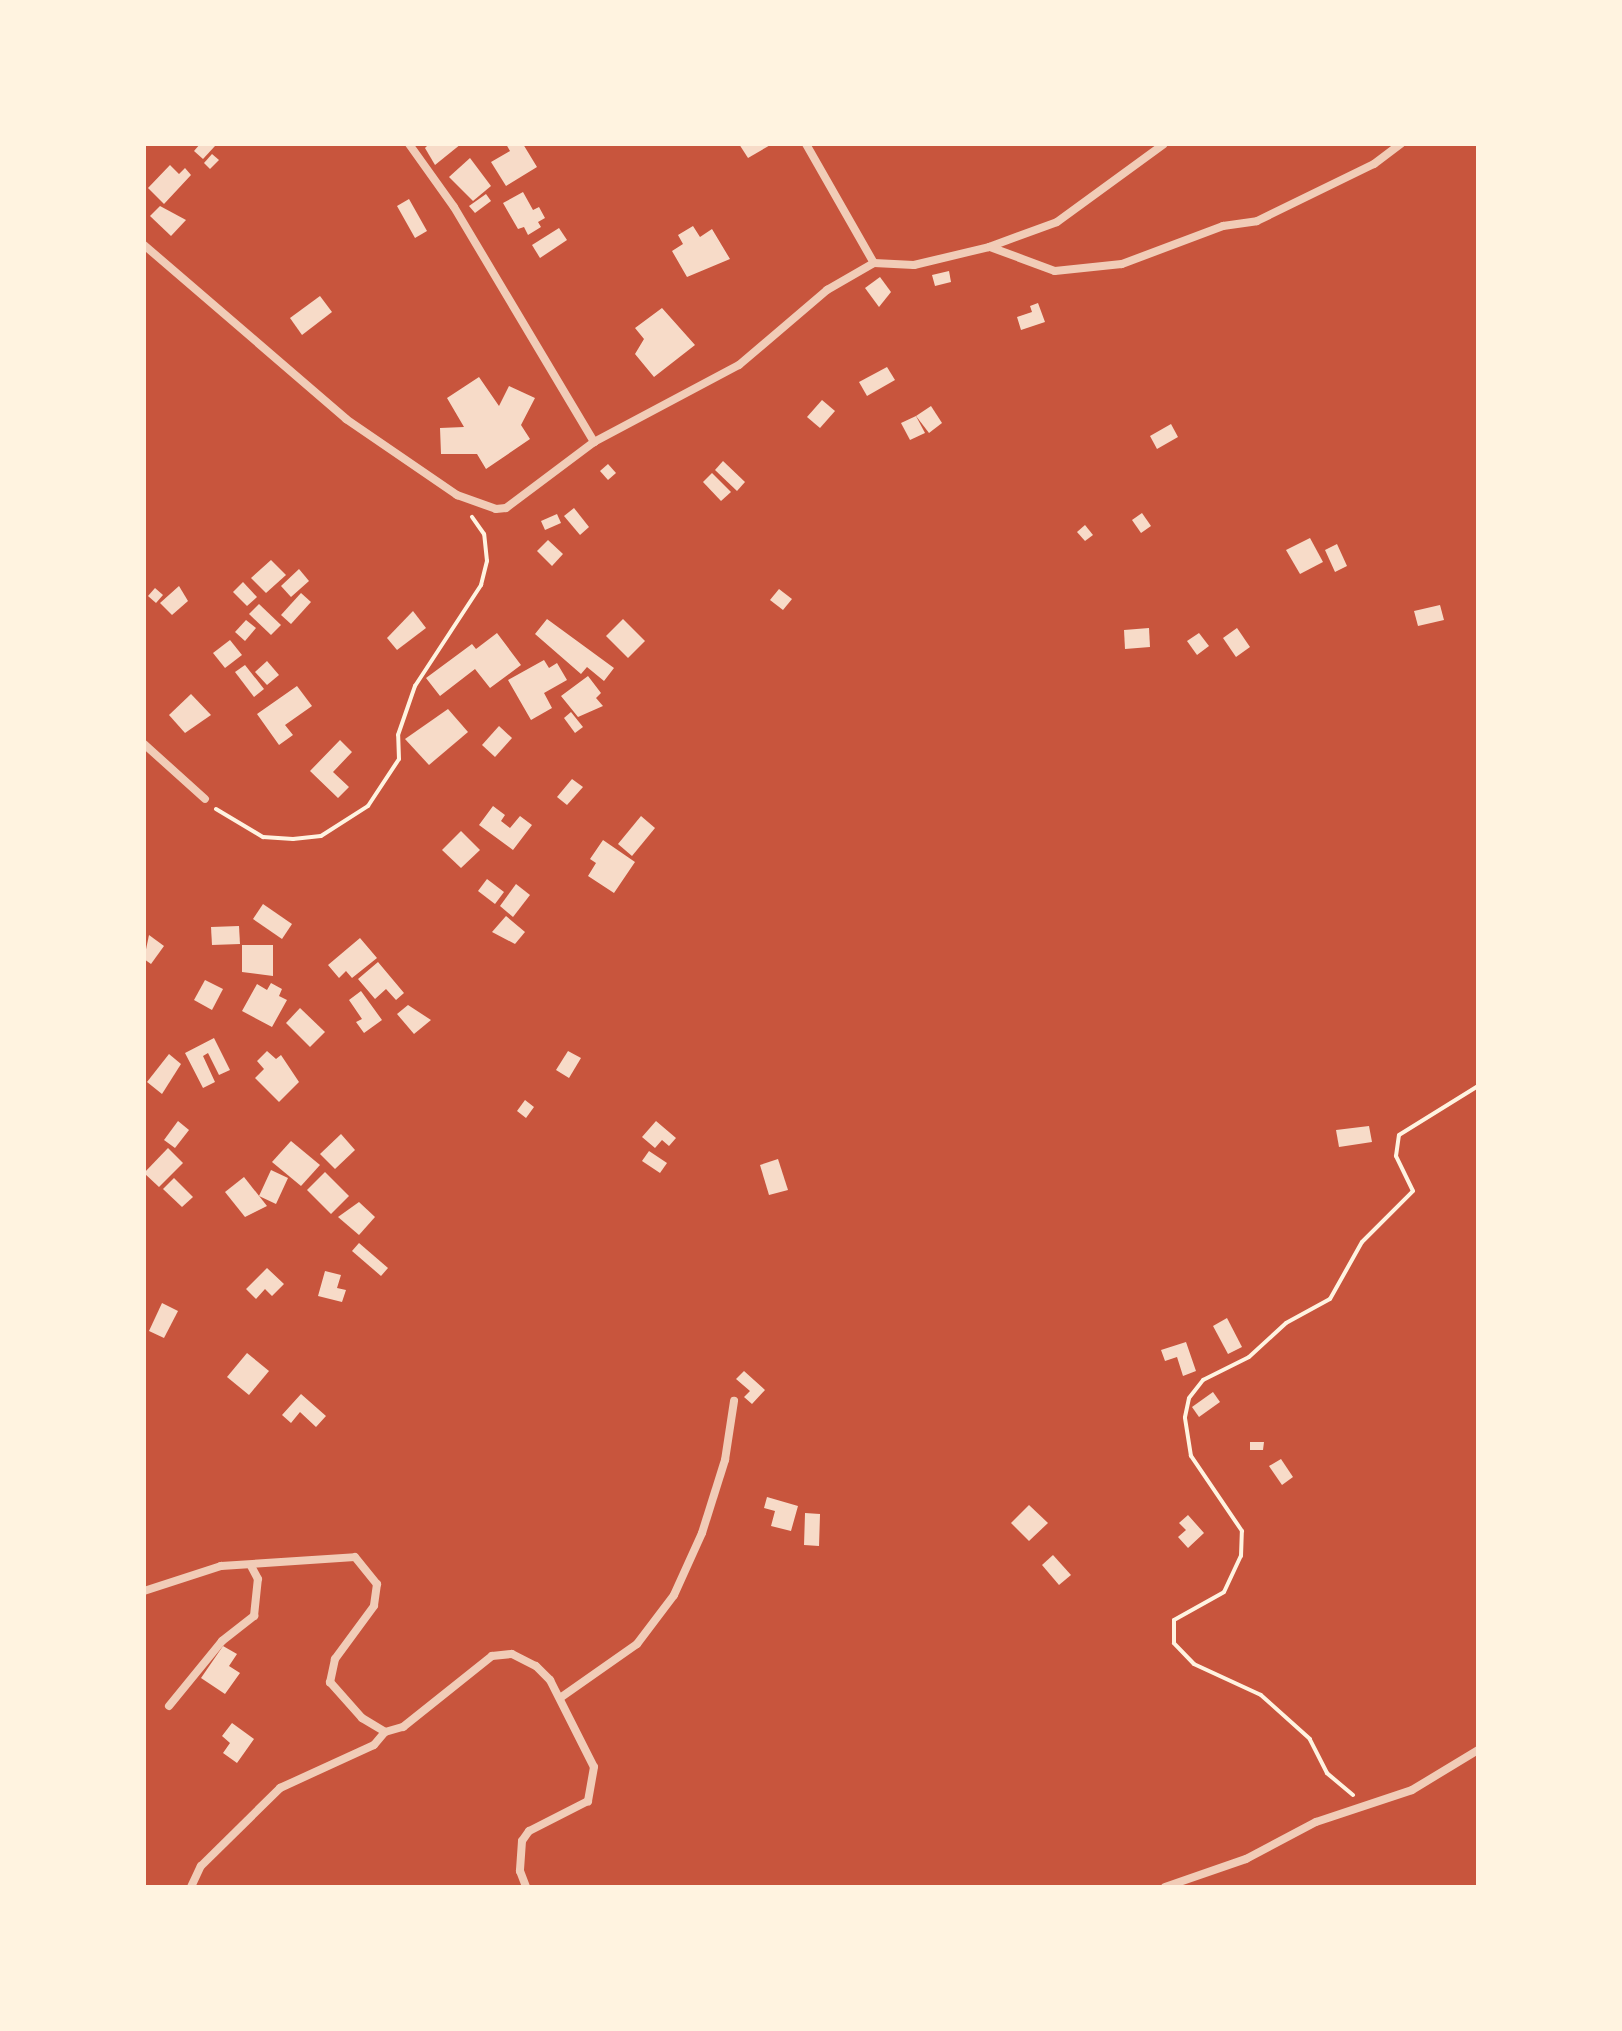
<!DOCTYPE html>
<html>
<head>
<meta charset="utf-8">
<style>
  body { margin:0 }
  #map { position:relative; width:1622px; height:2031px; overflow:hidden; background:#c8553d; font-family:Roboto,sans-serif }
  div>[style] { position:absolute }
  .building>* { inset:0; background:#f7dbc8 }
  .path>* { height:4px; margin:-2px; padding:0 2px; transform-origin:2px; border-radius:2px; background:#fff3e0 }
  .minor>* { height:8px; margin:-4px; padding:0 4px; transform-origin:4px; border-radius:4px; background:#f1ccb7 }
  span { translate:-50% -50%; white-space:nowrap; text-align:center; line-height:1.15; -webkit-text-stroke:8px #fff3e0; paint-order:stroke }
  .frame { position:absolute; inset:0; border:146px solid #fff3e0; pointer-events:none }
</style>
</head>
<body>
<div id="map">
  <div class="building">
    <div style="clip-path:polygon(200px 144px,215px 146px,203px 159px,194px 151px)"></div>
    <div style="clip-path:polygon(461px 144px,435px 165px,425px 148px,429px 144px)"></div>
    <div style="clip-path:polygon(506px 144px,523px 144px,537px 167px,506px 186px,491px 162px,510px 151px)"></div>
    <div style="clip-path:polygon(739px 144px,772px 144px,748px 158px)"></div>
    <div style="clip-path:polygon(212px 154px,219px 160px,210px 169px,204px 163px)"></div>
    <div style="clip-path:polygon(470px 158px,491px 186px,473px 201px,449px 177px)"></div>
    <div style="clip-path:polygon(170px 165px,179px 174px,185px 168px,191px 175px,164px 204px,148px 188px)"></div>
    <div style="clip-path:polygon(523px 192px,533px 210px,539px 207px,545px 218px,538px 222px,541px 227px,528px 235px,524px 227px,518px 229px,503px 203px)"></div>
    <div style="clip-path:polygon(486px 194px,491px 201px,475px 213px,469px 206px)"></div>
    <div style="clip-path:polygon(409px 199px,427px 231px,415px 238px,397px 206px)"></div>
    <div style="clip-path:polygon(160px 206px,186px 220px,171px 236px,150px 216px)"></div>
    <div style="clip-path:polygon(693px 226px,700px 237px,712px 229px,730px 259px,687px 277px,672px 251px,683px 244px,678px 235px)"></div>
    <div style="clip-path:polygon(559px 228px,567px 240px,540px 258px,532px 245px)"></div>
    <div style="clip-path:polygon(949px 271px,951px 282px,935px 286px,932px 275px)"></div>
    <div style="clip-path:polygon(880px 277px,891px 292px,879px 307px,865px 288px)"></div>
    <div style="clip-path:polygon(320px 296px,332px 312px,302px 335px,290px 318px)"></div>
    <div style="clip-path:polygon(1038px 303px,1045px 322px,1021px 330px,1017px 317px,1032px 312px,1030px 306px)"></div>
    <div style="clip-path:polygon(662px 308px,695px 345px,654px 377px,635px 354px,644px 339px,635px 328px)"></div>
    <div style="clip-path:polygon(887px 367px,895px 380px,867px 396px,859px 382px)"></div>
    <div style="clip-path:polygon(479px 377px,499px 406px,509px 386px,535px 398px,521px 425px,530px 439px,486px 469px,477px 454px,441px 454px,440px 428px,464px 427px,447px 398px)"></div>
    <div style="clip-path:polygon(822px 400px,835px 411px,820px 428px,807px 417px)"></div>
    <div style="clip-path:polygon(931px 406px,942px 423px,929px 433px,916px 416px)"></div>
    <div style="clip-path:polygon(916px 416px,925px 433px,910px 440px,901px 423px)"></div>
    <div style="clip-path:polygon(1171px 424px,1178px 437px,1157px 449px,1150px 436px)"></div>
    <div style="clip-path:polygon(723px 461px,745px 482px,737px 491px,715px 470px)"></div>
    <div style="clip-path:polygon(608px 464px,616px 473px,608px 480px,600px 471px)"></div>
    <div style="clip-path:polygon(712px 473px,731px 492px,721px 501px,703px 482px)"></div>
    <div style="clip-path:polygon(574px 508px,589px 527px,580px 535px,564px 516px)"></div>
    <div style="clip-path:polygon(1142px 513px,1151px 526px,1141px 533px,1132px 520px)"></div>
    <div style="clip-path:polygon(557px 514px,561px 523px,545px 530px,541px 521px)"></div>
    <div style="clip-path:polygon(1085px 525px,1093px 535px,1085px 541px,1077px 532px)"></div>
    <div style="clip-path:polygon(1310px 538px,1323px 562px,1300px 574px,1286px 550px)"></div>
    <div style="clip-path:polygon(548px 540px,563px 554px,552px 566px,537px 551px)"></div>
    <div style="clip-path:polygon(1337px 544px,1347px 566px,1335px 572px,1325px 550px)"></div>
    <div style="clip-path:polygon(271px 560px,286px 575px,266px 593px,251px 578px)"></div>
    <div style="clip-path:polygon(299px 569px,309px 581px,291px 597px,281px 586px)"></div>
    <div style="clip-path:polygon(243px 582px,257px 597px,247px 606px,233px 592px)"></div>
    <div style="clip-path:polygon(179px 586px,188px 601px,172px 615px,160px 603px)"></div>
    <div style="clip-path:polygon(155px 588px,163px 595px,156px 603px,148px 596px)"></div>
    <div style="clip-path:polygon(779px 589px,792px 599px,783px 610px,770px 600px)"></div>
    <div style="clip-path:polygon(301px 593px,311px 602px,291px 624px,281px 615px)"></div>
    <div style="clip-path:polygon(259px 604px,281px 625px,271px 635px,249px 614px)"></div>
    <div style="clip-path:polygon(1440px 605px,1444px 620px,1418px 626px,1414px 611px)"></div>
    <div style="clip-path:polygon(413px 611px,426px 628px,397px 650px,387px 638px)"></div>
    <div style="clip-path:polygon(547px 619px,614px 668px,604px 681px,587px 667px,581px 674px,535px 634px)"></div>
    <div style="clip-path:polygon(623px 619px,645px 641px,628px 658px,606px 636px)"></div>
    <div style="clip-path:polygon(246px 620px,256px 628px,245px 641px,235px 632px)"></div>
    <div style="clip-path:polygon(1149px 628px,1150px 647px,1125px 649px,1124px 630px)"></div>
    <div style="clip-path:polygon(1237px 628px,1250px 647px,1236px 657px,1223px 638px)"></div>
    <div style="clip-path:polygon(497px 633px,521px 665px,490px 688px,475px 669px,440px 696px,426px 678px,472px 644px,476px 649px)"></div>
    <div style="clip-path:polygon(1199px 633px,1209px 646px,1197px 655px,1187px 641px)"></div>
    <div style="clip-path:polygon(230px 640px,242px 655px,225px 668px,213px 653px)"></div>
    <div style="clip-path:polygon(544px 660px,549px 668px,557px 663px,567px 680px,544px 693px,552px 708px,531px 720px,508px 680px)"></div>
    <div style="clip-path:polygon(267px 661px,279px 675px,267px 685px,255px 672px)"></div>
    <div style="clip-path:polygon(245px 665px,264px 689px,254px 697px,235px 672px)"></div>
    <div style="clip-path:polygon(588px 676px,601px 693px,596px 698px,603px 706px,578px 717px,561px 696px)"></div>
    <div style="clip-path:polygon(297px 686px,312px 706px,285px 725px,293px 735px,279px 745px,257px 714px)"></div>
    <div style="clip-path:polygon(191px 694px,211px 715px,185px 733px,169px 715px)"></div>
    <div style="clip-path:polygon(448px 709px,468px 732px,429px 765px,405px 739px)"></div>
    <div style="clip-path:polygon(571px 712px,583px 727px,575px 733px,564px 718px)"></div>
    <div style="clip-path:polygon(499px 726px,512px 738px,495px 757px,482px 745px)"></div>
    <div style="clip-path:polygon(340px 740px,352px 752px,333px 772px,349px 787px,338px 798px,310px 771px)"></div>
    <div style="clip-path:polygon(572px 779px,583px 787px,567px 805px,557px 797px)"></div>
    <div style="clip-path:polygon(493px 806px,505px 815px,501px 821px,510px 828px,520px 816px,532px 825px,513px 850px,479px 825px)"></div>
    <div style="clip-path:polygon(641px 816px,655px 828px,632px 856px,618px 844px)"></div>
    <div style="clip-path:polygon(461px 831px,480px 850px,461px 868px,442px 850px)"></div>
    <div style="clip-path:polygon(603px 840px,635px 862px,614px 893px,588px 876px,596px 863px,590px 859px)"></div>
    <div style="clip-path:polygon(487px 879px,504px 892px,495px 904px,478px 891px)"></div>
    <div style="clip-path:polygon(516px 884px,530px 895px,513px 917px,500px 906px)"></div>
    <div style="clip-path:polygon(263px 904px,292px 924px,282px 939px,253px 919px)"></div>
    <div style="clip-path:polygon(506px 916px,525px 932px,515px 944px,492px 932px)"></div>
    <div style="clip-path:polygon(239px 926px,240px 944px,212px 945px,211px 927px)"></div>
    <div style="clip-path:polygon(149px 935px,164px 946px,151px 964px,144px 959px)"></div>
    <div style="clip-path:polygon(360px 938px,377px 958px,352px 978px,346px 971px,339px 978px,328px 965px)"></div>
    <div style="clip-path:polygon(242px 945px,273px 945px,273px 976px,242px 972px)"></div>
    <div style="clip-path:polygon(378px 962px,404px 993px,396px 1000px,386px 989px,375px 999px,358px 979px)"></div>
    <div style="clip-path:polygon(205px 980px,223px 989px,212px 1010px,194px 1000px)"></div>
    <div style="clip-path:polygon(271px 983px,282px 989px,279px 996px,287px 1000px,272px 1027px,242px 1011px,257px 984px,267px 990px)"></div>
    <div style="clip-path:polygon(361px 991px,382px 1020px,364px 1033px,356px 1022px,362px 1019px,349px 1000px)"></div>
    <div style="clip-path:polygon(408px 1005px,431px 1020px,414px 1034px,397px 1014px)"></div>
    <div style="clip-path:polygon(300px 1008px,325px 1032px,310px 1047px,286px 1023px)"></div>
    <div style="clip-path:polygon(214px 1038px,230px 1070px,219px 1075px,208px 1053px,203px 1056px,215px 1082px,203px 1088px,185px 1053px)"></div>
    <div style="clip-path:polygon(267px 1051px,276px 1059px,281px 1055px,299px 1082px,279px 1102px,255px 1078px,264px 1069px,257px 1061px)"></div>
    <div style="clip-path:polygon(568px 1051px,581px 1058px,569px 1078px,556px 1070px)"></div>
    <div style="clip-path:polygon(169px 1054px,181px 1064px,162px 1094px,147px 1082px)"></div>
    <div style="clip-path:polygon(525px 1100px,534px 1107px,526px 1118px,517px 1111px)"></div>
    <div style="clip-path:polygon(178px 1121px,189px 1130px,175px 1148px,164px 1140px)"></div>
    <div style="clip-path:polygon(656px 1121px,676px 1138px,669px 1146px,662px 1140px,655px 1148px,642px 1137px)"></div>
    <div style="clip-path:polygon(1369px 1126px,1372px 1142px,1339px 1147px,1336px 1130px)"></div>
    <div style="clip-path:polygon(341px 1134px,355px 1150px,335px 1169px,320px 1154px)"></div>
    <div style="clip-path:polygon(291px 1141px,320px 1165px,301px 1186px,272px 1162px)"></div>
    <div style="clip-path:polygon(168px 1148px,183px 1163px,159px 1187px,144px 1173px)"></div>
    <div style="clip-path:polygon(649px 1151px,667px 1163px,660px 1173px,642px 1161px)"></div>
    <div style="clip-path:polygon(778px 1159px,788px 1190px,769px 1195px,760px 1165px)"></div>
    <div style="clip-path:polygon(271px 1170px,288px 1178px,276px 1204px,259px 1196px)"></div>
    <div style="clip-path:polygon(325px 1172px,349px 1196px,331px 1214px,307px 1190px)"></div>
    <div style="clip-path:polygon(244px 1177px,267px 1206px,245px 1217px,225px 1192px)"></div>
    <div style="clip-path:polygon(174px 1178px,193px 1197px,182px 1207px,163px 1189px)"></div>
    <div style="clip-path:polygon(359px 1202px,375px 1217px,359px 1235px,338px 1217px)"></div>
    <div style="clip-path:polygon(359px 1243px,388px 1268px,381px 1276px,352px 1251px)"></div>
    <div style="clip-path:polygon(267px 1268px,284px 1284px,272px 1296px,265px 1289px,256px 1299px,246px 1289px)"></div>
    <div style="clip-path:polygon(325px 1271px,341px 1275px,337px 1288px,346px 1290px,342px 1302px,318px 1296px)"></div>
    <div style="clip-path:polygon(162px 1303px,178px 1311px,164px 1338px,149px 1331px)"></div>
    <div style="clip-path:polygon(1227px 1318px,1242px 1347px,1228px 1354px,1213px 1326px)"></div>
    <div style="clip-path:polygon(1186px 1342px,1196px 1371px,1183px 1376px,1177px 1357px,1165px 1361px,1161px 1350px)"></div>
    <div style="clip-path:polygon(247px 1353px,269px 1371px,249px 1395px,227px 1377px)"></div>
    <div style="clip-path:polygon(744px 1371px,765px 1390px,752px 1404px,744px 1397px,750px 1391px,736px 1379px)"></div>
    <div style="clip-path:polygon(1213px 1392px,1220px 1402px,1199px 1417px,1192px 1407px)"></div>
    <div style="clip-path:polygon(301px 1394px,326px 1416px,316px 1427px,300px 1412px,291px 1423px,282px 1415px)"></div>
    <div style="clip-path:polygon(1250px 1442px,1264px 1442px,1263px 1450px,1250px 1450px)"></div>
    <div style="clip-path:polygon(1281px 1459px,1293px 1477px,1282px 1485px,1269px 1466px)"></div>
    <div style="clip-path:polygon(767px 1497px,798px 1506px,791px 1531px,771px 1526px,775px 1511px,764px 1508px)"></div>
    <div style="clip-path:polygon(1029px 1505px,1048px 1523px,1029px 1541px,1011px 1523px)"></div>
    <div style="clip-path:polygon(805px 1513px,820px 1514px,819px 1546px,804px 1545px)"></div>
    <div style="clip-path:polygon(1188px 1515px,1204px 1533px,1188px 1548px,1178px 1537px,1186px 1530px,1179px 1523px)"></div>
    <div style="clip-path:polygon(1053px 1555px,1071px 1575px,1059px 1585px,1042px 1565px)"></div>
    <div style="clip-path:polygon(223px 1646px,237px 1654px,229px 1666px,240px 1673px,225px 1694px,201px 1678px)"></div>
    <div style="clip-path:polygon(232px 1723px,254px 1739px,237px 1763px,223px 1753px,230px 1743px,222px 1736px)"></div>
  </div>
  <div class="path">
    <div style="left:216px;top:809px;width:55px;rotate:30.8deg"></div>
    <div style="left:263px;top:837px;width:30px;rotate:4deg"></div>
    <div style="left:293px;top:839px;width:28px;rotate:-6deg"></div>
    <div style="left:321px;top:836px;width:56px;rotate:-32.6deg"></div>
    <div style="left:368px;top:806px;width:56px;rotate:-56.6deg"></div>
    <div style="left:399px;top:759px;width:24px;rotate:-92deg"></div>
    <div style="left:398px;top:735px;width:52px;rotate:-70.9deg"></div>
    <div style="left:415px;top:686px;width:121px;rotate:-56.8deg"></div>
    <div style="left:481px;top:585px;width:25px;rotate:-76deg"></div>
    <div style="left:487px;top:561px;width:27px;rotate:-96deg"></div>
    <div style="left:484px;top:534px;width:21px;rotate:-125deg"></div>
    <div style="left:1353px;top:1795px;width:34px;rotate:-140deg"></div>
    <div style="left:1327px;top:1773px;width:38px;rotate:-117deg"></div>
    <div style="left:1310px;top:1739px;width:66px;rotate:-138.1deg"></div>
    <div style="left:1261px;top:1695px;width:74px;rotate:-155.2deg"></div>
    <div style="left:1194px;top:1664px;width:29px;rotate:-134deg"></div>
    <div style="left:1174px;top:1643px;width:23px;rotate:-90deg"></div>
    <div style="left:1174px;top:1620px;width:57px;rotate:-29.2deg"></div>
    <div style="left:1224px;top:1592px;width:40px;rotate:-65deg"></div>
    <div style="left:1241px;top:1556px;width:25px;rotate:-88deg"></div>
    <div style="left:1242px;top:1531px;width:91px;rotate:-124.2deg"></div>
    <div style="left:1191px;top:1456px;width:39px;rotate:-99deg"></div>
    <div style="left:1185px;top:1417px;width:19px;rotate:-78deg"></div>
    <div style="left:1189px;top:1398px;width:23px;rotate:-52deg"></div>
    <div style="left:1203px;top:1380px;width:51px;rotate:-26.6deg"></div>
    <div style="left:1249px;top:1357px;width:50px;rotate:-42.6deg"></div>
    <div style="left:1286px;top:1323px;width:50px;rotate:-28.6deg"></div>
    <div style="left:1330px;top:1299px;width:65px;rotate:-60.7deg"></div>
    <div style="left:1362px;top:1242px;width:72px;rotate:-45deg"></div>
    <div style="left:1413px;top:1191px;width:39px;rotate:-116deg"></div>
    <div style="left:1396px;top:1156px;width:21px;rotate:-82deg"></div>
    <div style="left:1399px;top:1135px;width:93px;rotate:-31.8deg"></div>
  </div>
  <div class="minor">
    <div style="left:409px;top:144px;width:77px;rotate:54.5deg"></div>
    <div style="left:454px;top:207px;width:274px;rotate:59.2deg"></div>
    <div style="left:806px;top:144px;width:137px;rotate:60.3deg"></div>
    <div style="left:874px;top:263px;width:40px;rotate:2.9deg"></div>
    <div style="left:914px;top:265px;width:77px;rotate:-13.5deg"></div>
    <div style="left:989px;top:247px;width:72px;rotate:-20.2deg"></div>
    <div style="left:1057px;top:222px;width:132px;rotate:-36.1deg"></div>
    <div style="left:144px;top:245px;width:267px;rotate:40.7deg"></div>
    <div style="left:346px;top:419px;width:135px;rotate:34.4deg"></div>
    <div style="left:457px;top:495px;width:41px;rotate:19.7deg"></div>
    <div style="left:496px;top:509px;width:10px;rotate:-6deg"></div>
    <div style="left:506px;top:508px;width:110px;rotate:-36.9deg"></div>
    <div style="left:594px;top:442px;width:164px;rotate:-28deg"></div>
    <div style="left:739px;top:365px;width:116px;rotate:-40.4deg"></div>
    <div style="left:827px;top:290px;width:54px;rotate:-29.9deg"></div>
    <div style="left:990px;top:247px;width:69px;rotate:20.3deg"></div>
    <div style="left:1055px;top:271px;width:67px;rotate:-6deg"></div>
    <div style="left:1122px;top:264px;width:108px;rotate:-20.6deg"></div>
    <div style="left:1223px;top:226px;width:34px;rotate:-8deg"></div>
    <div style="left:1257px;top:221px;width:130px;rotate:-26deg"></div>
    <div style="left:1374px;top:164px;width:34px;rotate:-37deg"></div>
    <div style="left:144px;top:744px;width:82px;rotate:42deg"></div>
    <div style="left:144px;top:1591px;width:81px;rotate:-18deg"></div>
    <div style="left:221px;top:1566px;width:134px;rotate:-3.8deg"></div>
    <div style="left:355px;top:1557px;width:35px;rotate:51deg"></div>
    <div style="left:377px;top:1584px;width:22px;rotate:98deg"></div>
    <div style="left:374px;top:1606px;width:66px;rotate:126.3deg"></div>
    <div style="left:335px;top:1659px;width:24px;rotate:102deg"></div>
    <div style="left:330px;top:1682px;width:48px;rotate:48.4deg"></div>
    <div style="left:362px;top:1718px;width:27px;rotate:31deg"></div>
    <div style="left:385px;top:1732px;width:19px;rotate:-16deg"></div>
    <div style="left:403px;top:1727px;width:114px;rotate:-38.6deg"></div>
    <div style="left:492px;top:1656px;width:20px;rotate:-6deg"></div>
    <div style="left:512px;top:1654px;width:27px;rotate:27deg"></div>
    <div style="left:536px;top:1666px;width:20px;rotate:45deg"></div>
    <div style="left:550px;top:1680px;width:97px;rotate:63.2deg"></div>
    <div style="left:594px;top:1767px;width:35px;rotate:100deg"></div>
    <div style="left:588px;top:1801px;width:66px;rotate:153deg"></div>
    <div style="left:529px;top:1831px;width:12px;rotate:125deg"></div>
    <div style="left:522px;top:1841px;width:30px;rotate:94deg"></div>
    <div style="left:520px;top:1871px;width:17px;rotate:69deg"></div>
    <div style="left:560px;top:1698px;width:94px;rotate:-35deg"></div>
    <div style="left:637px;top:1644px;width:61px;rotate:-52.9deg"></div>
    <div style="left:674px;top:1595px;width:68px;rotate:-65.7deg"></div>
    <div style="left:702px;top:1533px;width:77px;rotate:-72.5deg"></div>
    <div style="left:725px;top:1460px;width:60px;rotate:-81.3deg"></div>
    <div style="left:169px;top:1706px;width:84px;rotate:-50.8deg"></div>
    <div style="left:222px;top:1641px;width:41px;rotate:-38deg"></div>
    <div style="left:254px;top:1616px;width:37px;rotate:-84deg"></div>
    <div style="left:258px;top:1579px;width:15px;rotate:-118deg"></div>
    <div style="left:191px;top:1887px;width:23px;rotate:-65deg"></div>
    <div style="left:201px;top:1866px;width:111px;rotate:-44.6deg"></div>
    <div style="left:280px;top:1788px;width:103px;rotate:-24.6deg"></div>
    <div style="left:374px;top:1745px;width:17px;rotate:-50deg"></div>
    <div style="left:1165px;top:1887px;width:86px;rotate:-19.1deg"></div>
    <div style="left:1246px;top:1859px;width:79px;rotate:-27.9deg"></div>
    <div style="left:1316px;top:1822px;width:101px;rotate:-18.4deg"></div>
    <div style="left:1412px;top:1790px;width:77px;rotate:-31.2deg"></div>
  </div>
  <div class="frame"></div>
</div>
</body>
</html>
